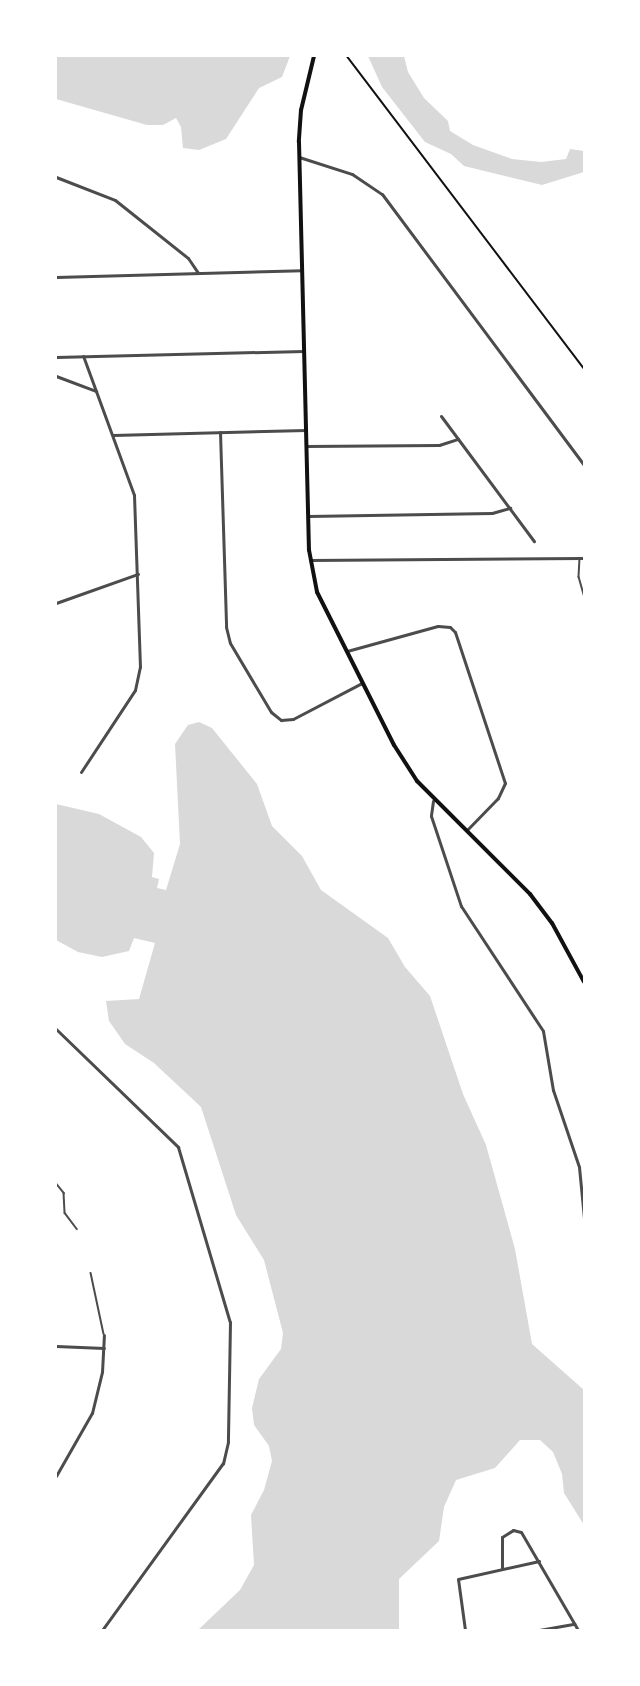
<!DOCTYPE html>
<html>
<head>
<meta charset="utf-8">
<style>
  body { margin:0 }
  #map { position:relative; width:640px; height:1686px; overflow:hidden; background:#fff; font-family:Cabin,sans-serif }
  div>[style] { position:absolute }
  .water>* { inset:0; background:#d9d9d9 }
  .path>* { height:1.5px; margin:-0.75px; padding:0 0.75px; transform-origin:0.75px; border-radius:0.75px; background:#111 }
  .service>* { height:1.5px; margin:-0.75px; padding:0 0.75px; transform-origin:0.75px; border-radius:0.75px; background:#4c4c4c }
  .minor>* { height:3px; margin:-1.5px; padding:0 1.5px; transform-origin:1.5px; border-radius:1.5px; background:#4c4c4c }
  .tertiary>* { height:3px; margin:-1.5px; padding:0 1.5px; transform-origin:1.5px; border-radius:1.5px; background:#4c4c4c }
  .secondary>* { height:4px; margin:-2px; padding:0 2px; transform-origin:2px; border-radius:2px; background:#111 }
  span { translate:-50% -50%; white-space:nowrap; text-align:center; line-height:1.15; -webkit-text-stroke:5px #fff; paint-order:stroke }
  .frame { position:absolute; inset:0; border:57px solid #fff; pointer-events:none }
</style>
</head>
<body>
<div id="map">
  <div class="water">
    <div style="clip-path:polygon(56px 56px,290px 56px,282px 77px,259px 88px,226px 139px,199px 150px,183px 148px,181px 127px,176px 118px,163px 125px,147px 125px,56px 99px)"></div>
    <div style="clip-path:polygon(368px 56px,404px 56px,408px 72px,424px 98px,448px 121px,450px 131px,473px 145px,512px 159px,541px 162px,566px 159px,570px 149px,584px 151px,584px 172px,542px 185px,464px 166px,451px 154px,425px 142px,382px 87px)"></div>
    <div style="clip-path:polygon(199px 722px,212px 728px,257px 784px,272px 826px,302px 856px,321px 890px,388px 938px,405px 967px,430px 996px,463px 1094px,486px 1145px,515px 1249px,532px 1344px,584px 1390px,584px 1525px,564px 1493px,562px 1474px,553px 1452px,540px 1440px,520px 1440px,495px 1468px,456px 1480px,444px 1507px,439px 1541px,399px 1579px,399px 1630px,198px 1630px,240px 1590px,254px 1565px,251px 1515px,264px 1490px,272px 1461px,269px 1446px,254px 1425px,252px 1408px,259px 1379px,281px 1349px,283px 1333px,264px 1260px,236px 1215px,201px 1107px,154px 1063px,125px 1044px,109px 1021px,106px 1001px,139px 999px,155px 943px,134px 938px,129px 951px,102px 957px,78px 952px,56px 940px,56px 804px,99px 814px,141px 837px,154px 853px,152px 877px,159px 879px,157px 888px,166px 890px,180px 844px,175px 744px,188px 725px)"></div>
  </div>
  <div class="path">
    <div style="left:347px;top:56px;width:392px;rotate:52.8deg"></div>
  </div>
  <div class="service">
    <div style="left:580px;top:558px;width:19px;rotate:93deg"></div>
    <div style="left:579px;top:577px;width:19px;rotate:74deg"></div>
    <div style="left:56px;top:1183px;width:13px;rotate:51deg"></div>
    <div style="left:64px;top:1193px;width:20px;rotate:87deg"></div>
    <div style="left:65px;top:1213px;width:20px;rotate:53deg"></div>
    <div style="left:91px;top:1273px;width:62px;rotate:78deg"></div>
  </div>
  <div class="minor">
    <div style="left:299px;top:157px;width:56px;rotate:17.8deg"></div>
    <div style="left:352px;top:174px;width:36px;rotate:34deg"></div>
    <div style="left:382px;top:194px;width:338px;rotate:53.3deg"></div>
    <div style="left:56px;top:177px;width:63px;rotate:21.3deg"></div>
    <div style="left:115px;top:200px;width:93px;rotate:38.5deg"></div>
    <div style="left:188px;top:258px;width:18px;rotate:56deg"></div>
    <div style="left:56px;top:277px;width:246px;rotate:-1.6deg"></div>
    <div style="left:56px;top:357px;width:248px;rotate:-1.4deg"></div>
    <div style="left:56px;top:376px;width:43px;rotate:20.6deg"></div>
    <div style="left:441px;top:416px;width:156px;rotate:53.4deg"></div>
    <div style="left:220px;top:432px;width:195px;rotate:88.2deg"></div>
    <div style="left:226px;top:627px;width:16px;rotate:76deg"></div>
    <div style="left:230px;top:643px;width:80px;rotate:59.3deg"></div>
    <div style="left:271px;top:712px;width:13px;rotate:39deg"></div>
    <div style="left:281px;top:720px;width:12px;rotate:-5deg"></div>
    <div style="left:293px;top:719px;width:78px;rotate:-27.6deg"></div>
    <div style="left:113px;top:435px;width:193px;rotate:-1.5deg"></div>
    <div style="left:306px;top:446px;width:133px;rotate:-0.4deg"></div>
    <div style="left:439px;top:445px;width:20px;rotate:-18deg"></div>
    <div style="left:308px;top:516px;width:184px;rotate:-0.9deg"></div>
    <div style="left:492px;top:513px;width:19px;rotate:-16deg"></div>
    <div style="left:56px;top:603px;width:87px;rotate:-19.5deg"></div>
    <div style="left:347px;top:651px;width:94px;rotate:-15.4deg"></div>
    <div style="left:438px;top:626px;width:12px;rotate:5deg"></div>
    <div style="left:450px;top:627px;width:7px;rotate:45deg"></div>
    <div style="left:455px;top:632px;width:159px;rotate:71.7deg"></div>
    <div style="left:505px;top:783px;width:17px;rotate:115deg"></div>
    <div style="left:498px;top:798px;width:45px;rotate:134.1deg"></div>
    <div style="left:81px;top:772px;width:98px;rotate:-56.6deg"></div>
    <div style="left:135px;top:690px;width:24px;rotate:-78deg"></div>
    <div style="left:140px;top:667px;width:172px;rotate:-92deg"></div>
    <div style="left:134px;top:495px;width:148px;rotate:-110.1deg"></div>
    <div style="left:433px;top:801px;width:15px;rotate:98deg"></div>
    <div style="left:431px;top:816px;width:95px;rotate:71.6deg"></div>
    <div style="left:461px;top:906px;width:149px;rotate:56.7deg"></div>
    <div style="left:543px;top:1031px;width:60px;rotate:80.4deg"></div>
    <div style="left:553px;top:1090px;width:81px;rotate:71.3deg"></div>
    <div style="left:579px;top:1167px;width:51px;rotate:84.4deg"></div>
    <div style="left:56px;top:1346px;width:48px;rotate:2.4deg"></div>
    <div style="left:56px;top:1476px;width:73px;rotate:-60.3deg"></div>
    <div style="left:92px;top:1413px;width:42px;rotate:-76.3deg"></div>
    <div style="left:102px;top:1372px;width:37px;rotate:-87deg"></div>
    <div style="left:502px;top:1568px;width:31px;rotate:-90deg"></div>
    <div style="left:502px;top:1537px;width:13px;rotate:-32deg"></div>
    <div style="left:513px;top:1530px;width:8px;rotate:14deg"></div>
    <div style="left:521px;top:1532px;width:113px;rotate:59.8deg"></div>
    <div style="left:465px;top:1630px;width:51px;rotate:-97.8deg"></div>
    <div style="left:458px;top:1579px;width:83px;rotate:-12.5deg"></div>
    <div style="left:539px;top:1630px;width:36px;rotate:-10deg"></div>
  </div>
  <div class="tertiary">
    <div style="left:310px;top:560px;width:274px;rotate:-0.4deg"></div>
    <div style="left:56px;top:1029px;width:170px;rotate:44deg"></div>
    <div style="left:178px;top:1147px;width:183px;rotate:73.5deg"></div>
    <div style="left:230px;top:1322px;width:120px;rotate:91deg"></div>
    <div style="left:228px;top:1442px;width:22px;rotate:103deg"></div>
    <div style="left:223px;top:1463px;width:206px;rotate:125.9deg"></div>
  </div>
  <div class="secondary">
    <div style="left:314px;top:56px;width:56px;rotate:103.5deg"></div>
    <div style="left:301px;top:110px;width:32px;rotate:94deg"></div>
    <div style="left:299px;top:142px;width:408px;rotate:88.6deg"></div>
    <div style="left:309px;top:550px;width:43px;rotate:79.2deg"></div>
    <div style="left:317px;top:592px;width:171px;rotate:63.3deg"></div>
    <div style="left:394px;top:745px;width:43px;rotate:57.4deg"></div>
    <div style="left:417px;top:781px;width:160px;rotate:45deg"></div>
    <div style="left:530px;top:894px;width:36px;rotate:53deg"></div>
    <div style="left:552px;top:923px;width:67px;rotate:61.5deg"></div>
  </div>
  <div class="frame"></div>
</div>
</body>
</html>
